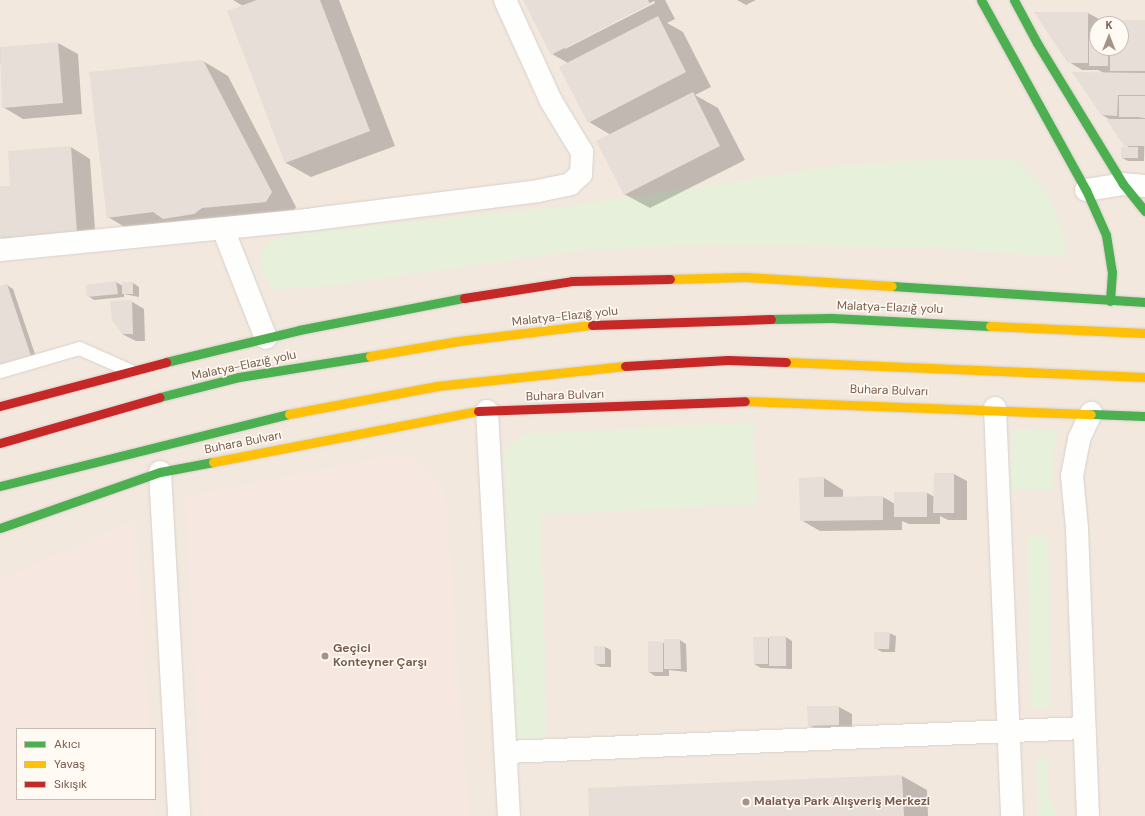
<!DOCTYPE html>
<html>
<head>
<meta charset="utf-8">
<style>
  body { margin:0 }
  #map { position:relative; width:1145px; height:816px; overflow:hidden; background:#f9f5f0; font-family:"DM Sans",sans-serif }
  div>[style] { position:absolute }
  .residential>* { inset:0; background:#f2e8de }
  .commercial>* { inset:0; background:#f6e8e1 }
  .green>* { inset:0; background:#e7f0db }
  .shadow>* { inset:0; background:#0003 }
  .building>* { inset:0; background:#e6ded7 }
  .roads { filter:drop-shadow(0 0 1px #d7d1cb) drop-shadow(0 0 1px #d7d1cb) }
  .lane>* { height:13px; margin:-6.5px; padding:0 6.5px; transform-origin:6.5px; border-radius:6.5px; background:#fefefd }
  .street>* { height:22px; margin:-11px; padding:0 11px; transform-origin:11px; border-radius:11px; background:#fefefd }
  .fast>* { height:9px; margin:-4.5px; padding:0 4.5px; transform-origin:4.5px; border-radius:4.5px; background:#4caf50 }
  .slow>* { height:9px; margin:-4.5px; padding:0 4.5px; transform-origin:4.5px; border-radius:4.5px; background:#ffc107 }
  .jam>* { height:9px; margin:-4.5px; padding:0 4.5px; transform-origin:4.5px; border-radius:4.5px; background:#c62828 }
  .dots>* { width:11px; height:11px; translate:-50% -50%; box-sizing:border-box; border:2px solid #fffaf3; border-radius:50% }
  span { translate:-50% -50%; white-space:nowrap; text-align:center; line-height:1.15; -webkit-text-stroke:3px #fffaf3; paint-order:stroke }
  .street-label { font-size:12px; color:#7a5c4d }
  .poi-label { font-size:12px; color:#7a5c4d; font-weight:700 }
  .left { translate:0 -50%; text-align:left }
  .legend { position:absolute; left:16px; top:728px; width:140px; height:72px; box-sizing:border-box; background:#fffaf3; border:1px solid #cabbb1; margin:0; padding:5px 7px; list-style:none; font-size:12px; color:#7a5c4d }
  .legend li { display:flex; align-items:center; gap:8px; height:20px }
  .legend b { width:20px; border:1px solid #cabbb1 }
  .north { position:absolute; left:1089px; top:16px; width:40px; height:40px; box-sizing:border-box; background:#fffaf3; border:1px solid #cabbb1; border-radius:50%; rotate:0deg; font-size:11px; font-weight:700; line-height:16px; text-align:center; color:#7a5c4d }
  .north::after { content:''; display:block; margin:auto; width:14px; height:18px; background:#a69286; clip-path:polygon(50% 0,100% 100%,50% 72%,0 100%) }
</style>
</head>
<body>
<div id="map">
  <div class="residential">
    <div style="clip-path:polygon(evenodd,0 0,1145px 0,1145px 816px,0 816px,0 0,1097px 24px,1121px 24px,1121px 48px,1097px 48px,1097px 24px,0 0,17px 729px,155px 729px,155px 799px,17px 799px,17px 729px)"></div>
  </div>
  <div class="commercial">
    <div style="clip-path:polygon(406px 453px,445px 487px,469px 816px,202px 816px,185px 496px)"></div>
    <div style="clip-path:polygon(136px 519px,149px 729px,17px 729px,17px 799px,153px 799px,154px 816px,0 816px,0 580px)"></div>
  </div>
  <div class="green">
    <div style="clip-path:polygon(945px 159px,1015px 160px,1046px 191px,1062px 230px,1066px 257px,941px 248px,705px 244px,576px 251px,334px 285px,273px 290px,263px 275px,260px 254px,269px 242px,292px 234px,571px 206px,843px 165px)"></div>
    <div style="clip-path:polygon(753px 422px,757px 504px,541px 515px,547px 741px,514px 742px,504px 458px,507px 447px,525px 434px)"></div>
    <div style="clip-path:polygon(1011px 429px,1060px 430px,1054px 445px,1054px 490px,1010px 489px)"></div>
    <div style="clip-path:polygon(1048px 535px,1051px 708px,1031px 708px,1027px 536px)"></div>
    <div style="clip-path:polygon(1047px 757px,1048px 795px,1059px 816px,1038px 816px,1036px 758px)"></div>
  </div>
  <div class="shadow">
    <div style="clip-path:polygon(233px 0,339px 0,395px 146px,311px 177px,286px 163px,243px 6px)"></div>
    <div style="clip-path:polygon(evenodd,524px 0,665px 0,675px 19px,667px 23px,683px 32px,711px 87px,695px 95px,718px 108px,745px 160px,650px 208px,624px 194px,611px 135px,589px 122px,568px 63px,552px 54px,524px 0,654px 1px,655px 3px,565px 49px,565px 47px,654px 1px)"></div>
    <div style="clip-path:polygon(737px 0,756px 0,746px 5px)"></div>
    <div style="clip-path:polygon(1088px 13px,1101px 20px,1101px 24px,1097px 24px,1097px 48px,1121px 48px,1121px 24px,1110px 24px,1145px 21px,1145px 116px,1131px 116px,1145px 118px,1144px 161px,1128px 161px,1122px 158px,1131px 148px,1125px 145px,1111px 120px,1102px 115px,1104px 73px,1098px 70px,1082px 70px,1069px 62px)"></div>
    <div style="clip-path:polygon(58px 43px,78px 54px,82px 114px,23px 119px,3px 107px,0 48px)"></div>
    <div style="clip-path:polygon(203px 61px,228px 76px,296px 207px,291px 216px,133px 232px,108px 217px)"></div>
    <div style="clip-path:polygon(71px 147px,90px 159px,96px 244px,21px 249px,1px 238px,0 187px,11px 187px)"></div>
    <div style="clip-path:polygon(116px 282px,123px 286px,123px 283px,133px 283px,139px 287px,139px 297px,124px 294px,124px 297px,94px 300px,88px 296px,87px 285px)"></div>
    <div style="clip-path:polygon(7px 285px,13px 289px,37px 360px,0 372px,0 288px)"></div>
    <div style="clip-path:polygon(131px 301px,144px 309px,145px 341px,136px 341px,122px 334px)"></div>
    <div style="clip-path:polygon(954px 474px,967px 481px,967px 520px,948px 520px,940px 516px,940px 524px,909px 524px,902px 521px,902px 530px,820px 531px,801px 520px,824px 478px,843px 490px,843px 498px,883px 497px,895px 504px,895px 493px,927px 493px,935px 497px)"></div>
    <div style="clip-path:polygon(889px 633px,896px 636px,895px 652px,882px 652px,875px 648px)"></div>
    <div style="clip-path:polygon(786px 637px,792px 641px,792px 669px,761px 668px,754px 664px,768px 638px)"></div>
    <div style="clip-path:polygon(665px 640px,680px 640px,686px 644px,687px 672px,669px 670px,669px 676px,655px 676px,649px 672px)"></div>
    <div style="clip-path:polygon(605px 647px,611px 650px,611px 667px,601px 667px,595px 664px)"></div>
    <div style="clip-path:polygon(839px 707px,852px 714px,852px 732px,822px 733px,809px 725px)"></div>
    <div style="clip-path:polygon(902px 776px,927px 790px,928px 816px,590px 816px)"></div>
  </div>
  <div class="building">
    <div style="clip-path:polygon(257px 0,320px 0,370px 131px,285px 163px,227px 11px)"></div>
    <div style="clip-path:polygon(523px 0,648px 0,650px 4px,551px 55px)"></div>
    <div style="clip-path:polygon(1034px 12px,1088px 12px,1088px 63px,1068px 63px)"></div>
    <div style="clip-path:polygon(658px 16px,686px 72px,588px 123px,559px 67px)"></div>
    <div style="clip-path:polygon(1109px 20px,1145px 20px,1145px 71px,1110px 71px,1110px 48px,1121px 48px,1121px 24px,1109px 24px)"></div>
    <div style="clip-path:polygon(1089px 37px,1097px 37px,1097px 48px,1108px 48px,1108px 66px,1089px 66px)"></div>
    <div style="clip-path:polygon(58px 42px,63px 103px,2px 108px,0 47px)"></div>
    <div style="clip-path:polygon(203px 60px,272px 192px,266px 202px,202px 208px,194px 214px,163px 219px,153px 212px,107px 218px,89px 72px)"></div>
    <div style="clip-path:polygon(1072px 72px,1145px 73px,1145px 95px,1118px 95px,1117px 116px,1101px 115px)"></div>
    <div style="clip-path:polygon(693px 92px,720px 146px,624px 195px,596px 141px)"></div>
    <div style="clip-path:polygon(1119px 96px,1145px 96px,1145px 117px,1119px 117px)"></div>
    <div style="clip-path:polygon(1106px 119px,1145px 119px,1145px 146px,1124px 146px)"></div>
    <div style="clip-path:polygon(71px 146px,77px 233px,0 238px,0 186px,10px 186px,8px 151px)"></div>
    <div style="clip-path:polygon(1121px 147px,1138px 147px,1138px 158px,1121px 158px)"></div>
    <div style="clip-path:polygon(116px 281px,118px 294px,87px 297px,86px 285px)"></div>
    <div style="clip-path:polygon(122px 282px,133px 282px,133px 294px,122px 294px)"></div>
    <div style="clip-path:polygon(7px 284px,31px 356px,0 367px,0 286px)"></div>
    <div style="clip-path:polygon(132px 300px,133px 334px,122px 334px,112px 320px,110px 301px)"></div>
    <div style="clip-path:polygon(934px 473px,954px 473px,954px 513px,933px 513px)"></div>
    <div style="clip-path:polygon(824px 477px,824px 497px,883px 496px,883px 520px,800px 521px,799px 478px)"></div>
    <div style="clip-path:polygon(894px 492px,927px 492px,927px 517px,894px 517px)"></div>
    <div style="clip-path:polygon(874px 632px,890px 632px,889px 649px,874px 649px)"></div>
    <div style="clip-path:polygon(769px 636px,786px 636px,786px 666px,769px 666px)"></div>
    <div style="clip-path:polygon(753px 637px,768px 637px,768px 664px,754px 664px)"></div>
    <div style="clip-path:polygon(664px 639px,680px 639px,681px 669px,664px 669px)"></div>
    <div style="clip-path:polygon(648px 641px,663px 642px,663px 672px,648px 672px)"></div>
    <div style="clip-path:polygon(594px 646px,605px 646px,605px 664px,594px 664px)"></div>
    <div style="clip-path:polygon(807px 706px,839px 706px,839px 725px,808px 726px)"></div>
    <div style="clip-path:polygon(902px 775px,904px 816px,589px 816px,588px 788px)"></div>
  </div>
  <div class="roads">
    <div class="lane">
      <div style="left:0;top:371px;width:82px;rotate:-16.2deg"></div>
      <div style="left:79px;top:348px;width:55px;rotate:23.7deg"></div>
    </div>
    <div class="street">
      <div style="left:1086px;top:190px;width:37px;rotate:-9deg"></div>
      <div style="left:1123px;top:184px;width:22px;rotate:5deg"></div>
      <div style="left:223px;top:229px;width:117px;rotate:68.5deg"></div>
      <div style="left:0;top:250px;width:316px;rotate:-5.6deg"></div>
      <div style="left:314px;top:219px;width:226px;rotate:-7.1deg"></div>
      <div style="left:538px;top:191px;width:33px;rotate:-12deg"></div>
      <div style="left:570px;top:184px;width:15px;rotate:-42deg"></div>
      <div style="left:581px;top:174px;width:22px;rotate:-87deg"></div>
      <div style="left:582px;top:152px;width:60px;rotate:-121.3deg"></div>
      <div style="left:551px;top:101px;width:111px;rotate:-114.5deg"></div>
      <div style="left:995px;top:408px;width:408px;rotate:87.6deg"></div>
      <div style="left:487px;top:411px;width:406px;rotate:86.9deg"></div>
      <div style="left:160px;top:472px;width:345px;rotate:86.8deg"></div>
      <div style="left:507px;top:752px;width:578px;rotate:-2.38deg"></div>
      <div style="left:1088px;top:816px;width:288px;rotate:-92.2deg"></div>
      <div style="left:1077px;top:528px;width:52px;rotate:-95.5deg"></div>
      <div style="left:1072px;top:476px;width:38px;rotate:-79deg"></div>
      <div style="left:1079px;top:439px;width:29px;rotate:-65deg"></div>
    </div>
    <div class="fast">
      <div style="left:981px;top:0;width:217px;rotate:61.1deg"></div>
      <div style="left:1086px;top:190px;width:49px;rotate:66deg"></div>
      <div style="left:1106px;top:235px;width:37px;rotate:81deg"></div>
      <div style="left:1112px;top:272px;width:29px;rotate:94deg"></div>
      <div style="left:1014px;top:0;width:49px;rotate:61.9deg"></div>
      <div style="left:1037px;top:43px;width:165px;rotate:58.6deg"></div>
      <div style="left:1123px;top:184px;width:35px;rotate:51deg"></div>
      <div style="left:892px;top:286px;width:254px;rotate:3.6deg"></div>
      <div style="left:771px;top:319px;width:61px;rotate:-0.9deg"></div>
      <div style="left:832px;top:318px;width:158px;rotate:2.9deg"></div>
      <div style="left:166px;top:362px;width:137px;rotate:-13.5deg"></div>
      <div style="left:299px;top:330px;width:168px;rotate:-11deg"></div>
      <div style="left:160px;top:397px;width:81px;rotate:-14.2deg"></div>
      <div style="left:239px;top:377px;width:133px;rotate:-9.1deg"></div>
      <div style="left:1091px;top:414px;width:54px;rotate:2.1deg"></div>
      <div style="left:0;top:486px;width:298px;rotate:-14deg"></div>
      <div style="left:0;top:528px;width:170px;rotate:-19.3deg"></div>
      <div style="left:160px;top:472px;width:54px;rotate:-10.7deg"></div>
    </div>
    <div class="slow">
      <div style="left:670px;top:279px;width:75px;rotate:-1.5deg"></div>
      <div style="left:745px;top:277px;width:147px;rotate:3.5deg"></div>
      <div style="left:990px;top:326px;width:155px;rotate:2.6deg"></div>
      <div style="left:370px;top:356px;width:90px;rotate:-9.6deg"></div>
      <div style="left:459px;top:341px;width:134px;rotate:-6.9deg"></div>
      <div style="left:786px;top:362px;width:359px;rotate:2.4deg"></div>
      <div style="left:745px;top:401px;width:346px;rotate:2.2deg"></div>
      <div style="left:289px;top:414px;width:151px;rotate:-10.7deg"></div>
      <div style="left:437px;top:386px;width:189px;rotate:-6.1deg"></div>
      <div style="left:213px;top:462px;width:270px;rotate:-10.9deg"></div>
    </div>
    <div class="jam">
      <div style="left:464px;top:298px;width:109px;rotate:-8.9deg"></div>
      <div style="left:572px;top:281px;width:98px;rotate:-1.2deg"></div>
      <div style="left:592px;top:325px;width:179px;rotate:-1.9deg"></div>
      <div style="left:625px;top:366px;width:103px;rotate:-3.3deg"></div>
      <div style="left:728px;top:360px;width:58px;rotate:2deg"></div>
      <div style="left:0;top:406px;width:172px;rotate:-14.8deg"></div>
      <div style="left:478px;top:411px;width:267px;rotate:-2.1deg"></div>
      <div style="left:0;top:443px;width:166px;rotate:-16deg"></div>
    </div>
  </div>
  <div class="dots">
    <div style="left:325px;top:656px;background:#a69286"></div>
    <div style="left:746px;top:802px;background:#a69286"></div>
  </div>
  <div class="street-label">
    <span style="left:890px;top:308px;rotate:2deg">Malatya-Elazığ yolu</span>
    <span style="left:565px;top:317px;rotate:-6deg">Malatya-Elazığ yolu</span>
    <span style="left:244px;top:366px;rotate:-12deg">Malatya-Elazığ yolu</span>
    <span style="left:889px;top:391px;rotate:2deg">Buhara Bulvarı</span>
    <span style="left:565px;top:396px;rotate:-2deg">Buhara Bulvarı</span>
    <span style="left:243px;top:443px;rotate:-11deg">Buhara Bulvarı</span>
  </div>
  <div class="poi-label">
    <span class="left" style="left:333px;top:656px">Geçici<br>Konteyner Çarşı</span>
    <span class="left" style="left:754px;top:802px">Malatya Park Alışveriş Merkezi</span>
  </div>
  <ul class="legend">
  <li><b style="height:5px;background:#4caf50"></b>Akıcı</li>
  <li><b style="height:5px;background:#ffc107"></b>Yavaş</li>
  <li><b style="height:5px;background:#c62828"></b>Sıkışık</li>
  </ul>
  <div class="north">K</div>
</div>
</body>
</html>
